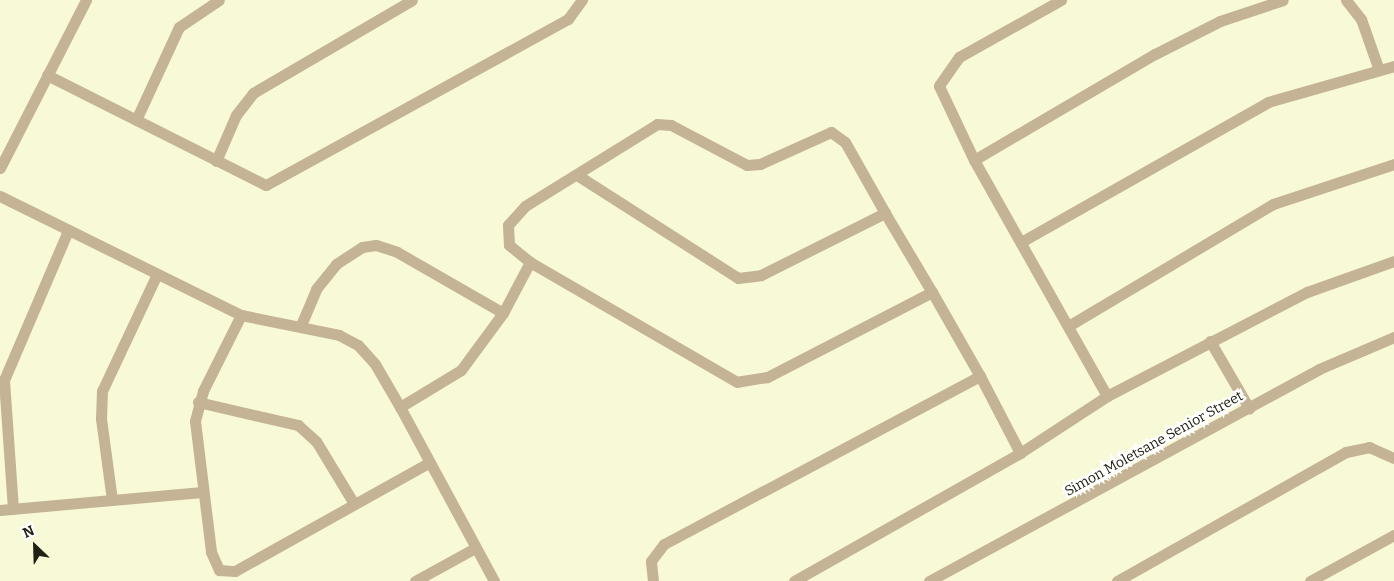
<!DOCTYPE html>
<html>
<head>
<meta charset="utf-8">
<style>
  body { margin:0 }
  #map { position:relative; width:1394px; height:581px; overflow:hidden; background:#f8f9d6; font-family:Bitter,serif }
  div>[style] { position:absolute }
  .street>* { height:11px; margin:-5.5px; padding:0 5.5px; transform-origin:5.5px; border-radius:5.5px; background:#c4b395 }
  span { translate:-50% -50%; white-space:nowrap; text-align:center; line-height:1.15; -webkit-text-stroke:5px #fff; paint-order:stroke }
  .street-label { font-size:14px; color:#202013 }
  .north { position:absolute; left:10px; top:521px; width:50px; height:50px; -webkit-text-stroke:4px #fff; paint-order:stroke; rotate:336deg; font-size:14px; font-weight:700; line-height:20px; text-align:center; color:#202013 }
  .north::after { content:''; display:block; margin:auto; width:18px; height:22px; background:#202013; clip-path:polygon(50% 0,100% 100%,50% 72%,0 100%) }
</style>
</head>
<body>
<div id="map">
  <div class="street">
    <div style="left:1061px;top:0;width:117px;rotate:150.8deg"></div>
    <div style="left:959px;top:57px;width:35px;rotate:125deg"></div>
    <div style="left:939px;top:86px;width:82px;rotate:64.7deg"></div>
    <div style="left:974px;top:160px;width:271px;rotate:60.6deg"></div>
    <div style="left:1346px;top:0;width:24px;rotate:52deg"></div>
    <div style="left:1361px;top:19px;width:54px;rotate:70.6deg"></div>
    <div style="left:47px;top:75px;width:245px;rotate:26.7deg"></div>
    <div style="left:266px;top:185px;width:345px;rotate:-28.8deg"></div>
    <div style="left:568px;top:19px;width:24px;rotate:-54deg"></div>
    <div style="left:136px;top:120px;width:102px;rotate:-65.2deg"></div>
    <div style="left:179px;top:27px;width:48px;rotate:-34deg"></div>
    <div style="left:974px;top:160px;width:210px;rotate:-30.4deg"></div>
    <div style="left:1155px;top:54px;width:73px;rotate:-26.9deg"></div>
    <div style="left:1220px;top:21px;width:66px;rotate:-18.4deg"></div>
    <div style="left:216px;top:161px;width:50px;rotate:-66.5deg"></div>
    <div style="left:236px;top:115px;width:28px;rotate:-52deg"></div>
    <div style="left:253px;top:93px;width:184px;rotate:-30.3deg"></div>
    <div style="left:0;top:168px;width:189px;rotate:-62.9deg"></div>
    <div style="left:577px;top:175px;width:191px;rotate:32.6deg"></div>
    <div style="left:738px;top:278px;width:23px;rotate:-7deg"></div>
    <div style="left:761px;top:275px;width:139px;rotate:-26.6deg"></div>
    <div style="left:0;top:196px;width:269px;rotate:26.3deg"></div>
    <div style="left:241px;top:315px;width:100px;rotate:11.5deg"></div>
    <div style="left:339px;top:335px;width:21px;rotate:28deg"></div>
    <div style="left:358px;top:345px;width:25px;rotate:48deg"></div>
    <div style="left:375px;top:364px;width:50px;rotate:59.8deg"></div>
    <div style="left:400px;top:407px;width:198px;rotate:61.6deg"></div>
    <div style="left:1021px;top:242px;width:284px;rotate:-29.5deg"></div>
    <div style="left:1268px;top:102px;width:131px;rotate:-15.9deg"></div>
    <div style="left:932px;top:292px;width:186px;rotate:152.7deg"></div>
    <div style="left:767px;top:377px;width:30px;rotate:171deg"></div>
    <div style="left:737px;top:382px;width:239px;rotate:-149.9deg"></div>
    <div style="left:530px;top:262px;width:27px;rotate:-141deg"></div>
    <div style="left:509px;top:245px;width:20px;rotate:-93deg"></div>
    <div style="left:508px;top:225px;width:25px;rotate:-48deg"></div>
    <div style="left:525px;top:206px;width:155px;rotate:-31.8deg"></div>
    <div style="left:657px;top:124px;width:14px;rotate:4deg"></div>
    <div style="left:671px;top:125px;width:86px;rotate:27.8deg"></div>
    <div style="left:747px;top:165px;width:13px;rotate:-4deg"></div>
    <div style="left:760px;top:164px;width:78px;rotate:-24.3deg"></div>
    <div style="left:831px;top:132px;width:17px;rotate:36deg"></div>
    <div style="left:845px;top:142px;width:81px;rotate:60.6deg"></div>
    <div style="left:885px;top:213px;width:92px;rotate:59.3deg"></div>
    <div style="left:932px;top:292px;width:97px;rotate:60.3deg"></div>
    <div style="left:980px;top:376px;width:87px;rotate:62.5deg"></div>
    <div style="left:241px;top:315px;width:85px;rotate:116.6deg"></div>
    <div style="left:203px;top:391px;width:31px;rotate:105deg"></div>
    <div style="left:195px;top:421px;width:132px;rotate:83deg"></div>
    <div style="left:211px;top:552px;width:20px;rotate:66deg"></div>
    <div style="left:219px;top:570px;width:16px;rotate:4deg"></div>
    <div style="left:235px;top:571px;width:221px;rotate:-29.2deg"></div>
    <div style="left:301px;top:325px;width:39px;rotate:-67deg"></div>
    <div style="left:316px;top:289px;width:32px;rotate:-51deg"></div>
    <div style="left:336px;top:264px;width:31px;rotate:-33deg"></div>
    <div style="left:362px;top:247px;width:14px;rotate:-8deg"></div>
    <div style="left:376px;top:245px;width:22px;rotate:18deg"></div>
    <div style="left:397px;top:252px;width:122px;rotate:29.9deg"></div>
    <div style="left:1070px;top:325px;width:236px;rotate:-30.8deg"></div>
    <div style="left:1273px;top:204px;width:127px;rotate:-18.3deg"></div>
    <div style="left:1210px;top:341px;width:78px;rotate:59.8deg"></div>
    <div style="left:198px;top:402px;width:103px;rotate:13deg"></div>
    <div style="left:298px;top:425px;width:24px;rotate:42deg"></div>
    <div style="left:316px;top:441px;width:71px;rotate:58.8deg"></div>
    <div style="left:400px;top:407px;width:71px;rotate:-31.2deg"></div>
    <div style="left:461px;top:370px;width:71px;rotate:-53.6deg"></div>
    <div style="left:503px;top:313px;width:58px;rotate:-62.1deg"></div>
    <div style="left:112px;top:500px;width:82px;rotate:-97.7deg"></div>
    <div style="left:101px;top:419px;width:28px;rotate:-88deg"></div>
    <div style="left:102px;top:391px;width:129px;rotate:-64.8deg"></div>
    <div style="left:13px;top:509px;width:129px;rotate:-94deg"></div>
    <div style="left:4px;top:380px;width:162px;rotate:-66.8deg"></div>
    <div style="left:0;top:510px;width:203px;rotate:-5.1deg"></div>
    <div style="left:415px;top:581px;width:68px;rotate:-28.8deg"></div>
    <div style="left:653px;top:581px;width:20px;rotate:-96deg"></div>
    <div style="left:651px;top:561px;width:21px;rotate:-53deg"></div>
    <div style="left:664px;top:544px;width:358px;rotate:-28deg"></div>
    <div style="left:794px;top:581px;width:260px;rotate:-29.5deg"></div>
    <div style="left:1020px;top:453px;width:104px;rotate:-33.2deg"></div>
    <div style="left:1107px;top:396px;width:225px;rotate:-27.5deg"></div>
    <div style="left:1307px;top:292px;width:92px;rotate:-19.6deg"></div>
    <div style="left:929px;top:581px;width:444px;rotate:-28.5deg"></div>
    <div style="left:1319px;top:369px;width:82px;rotate:-23.1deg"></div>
    <div style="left:1117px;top:581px;width:263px;rotate:-29.4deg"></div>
    <div style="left:1346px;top:452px;width:24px;rotate:-12deg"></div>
    <div style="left:1369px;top:447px;width:27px;rotate:24deg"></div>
    <div style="left:1310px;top:581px;width:96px;rotate:-28.7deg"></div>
  </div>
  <div class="street-label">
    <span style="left:1154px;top:444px;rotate:-29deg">Simon Moletsane Senior Street</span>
  </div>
  <div class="north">N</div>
</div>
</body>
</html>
